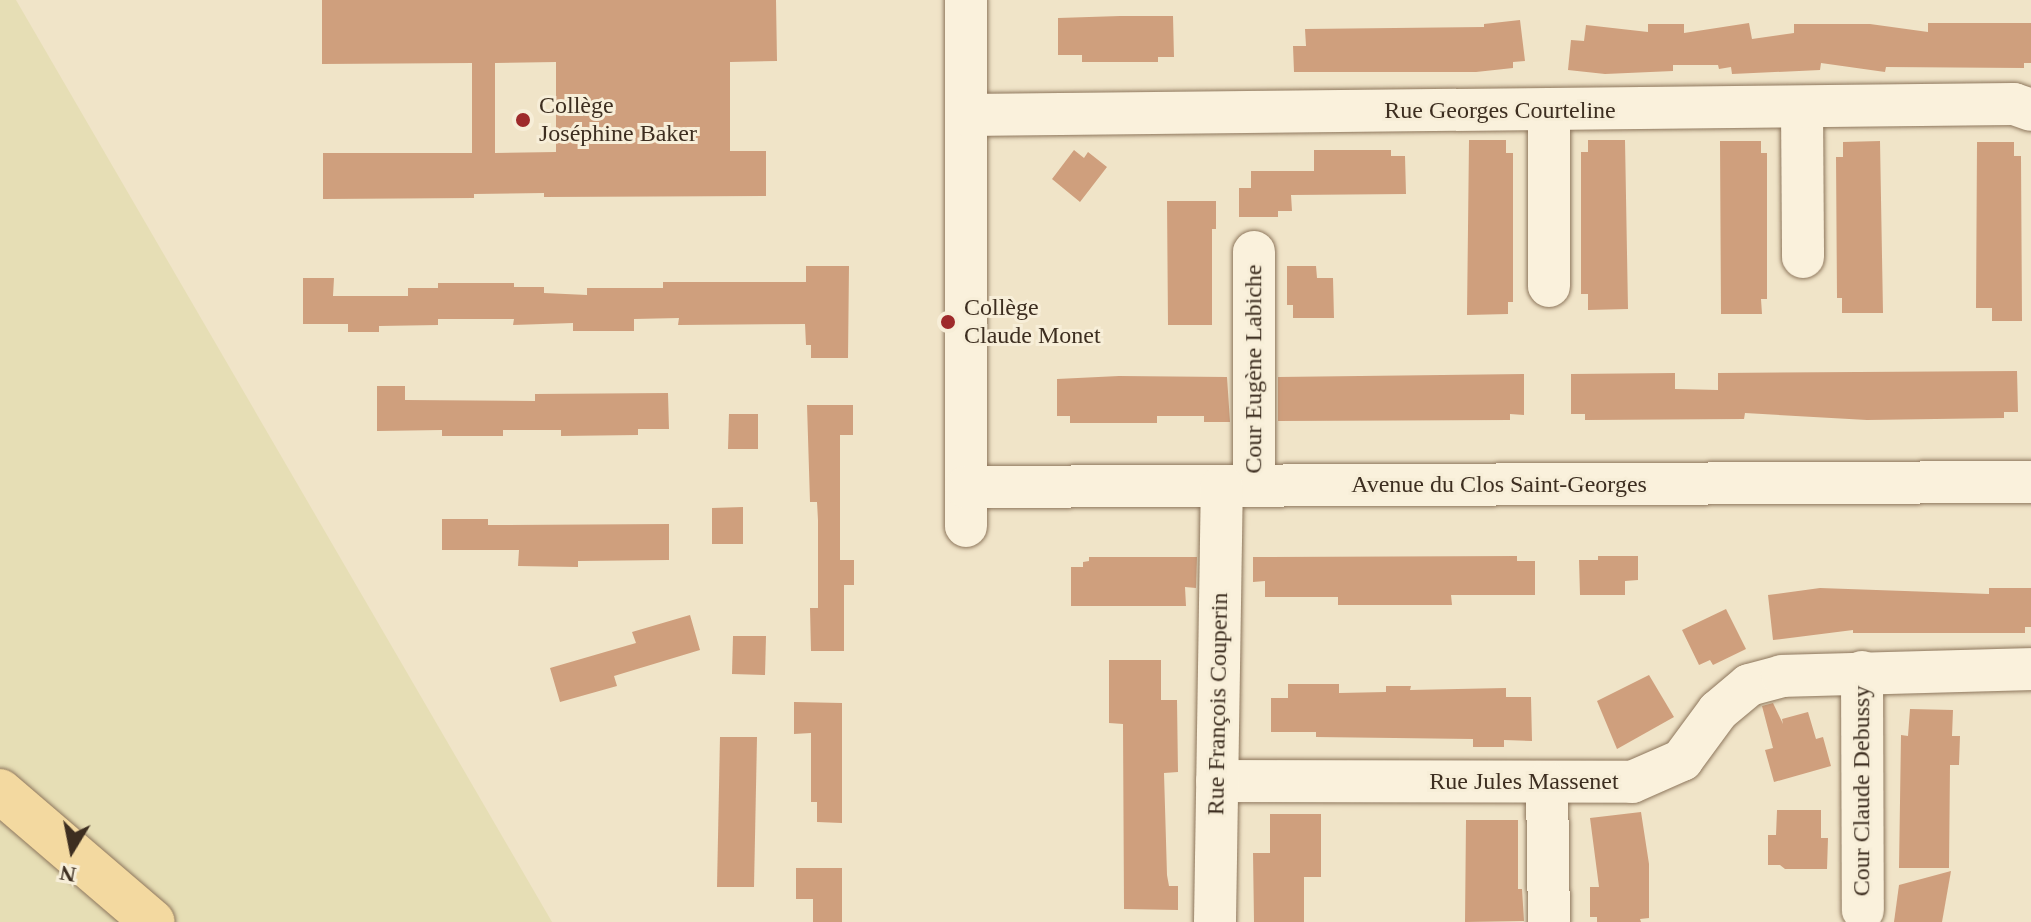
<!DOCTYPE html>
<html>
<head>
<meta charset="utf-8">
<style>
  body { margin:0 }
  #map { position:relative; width:2031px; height:922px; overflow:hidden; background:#f0e4c8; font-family:"Times New Roman",serif }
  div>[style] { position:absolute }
  .farmland>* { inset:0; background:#e6deb5 }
  .building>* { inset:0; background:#cf9f7d }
  .roads { filter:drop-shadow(0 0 2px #8d765c) drop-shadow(0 0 2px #8d765c) }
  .minor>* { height:42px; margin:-21px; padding:0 21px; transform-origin:21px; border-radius:21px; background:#faf1dc }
  .major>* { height:44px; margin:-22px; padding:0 22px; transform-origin:22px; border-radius:22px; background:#f3d9a0 }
  .dots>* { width:22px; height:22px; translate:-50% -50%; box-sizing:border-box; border:4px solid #f7eed8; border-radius:50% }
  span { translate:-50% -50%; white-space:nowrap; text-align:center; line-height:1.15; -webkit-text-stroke:6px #f7eed8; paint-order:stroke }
  .poi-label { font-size:24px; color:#3d2e20 }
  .left { translate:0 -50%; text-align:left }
  .street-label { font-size:24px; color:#3d2e20 }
  .north { position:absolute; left:32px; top:810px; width:80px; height:80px; -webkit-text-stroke:6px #f7eed8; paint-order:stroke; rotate:190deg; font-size:22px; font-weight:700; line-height:32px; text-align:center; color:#3d2e20 }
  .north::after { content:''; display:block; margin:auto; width:28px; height:36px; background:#3d2e20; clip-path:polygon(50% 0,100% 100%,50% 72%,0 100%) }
</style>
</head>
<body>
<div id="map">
  <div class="farmland">
    <div style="clip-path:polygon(0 0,16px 0,552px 922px,0 922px)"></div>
  </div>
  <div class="building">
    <div style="clip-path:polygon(evenodd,322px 0,776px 0,777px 61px,730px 62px,730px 151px,766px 151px,766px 196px,544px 197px,544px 193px,474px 194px,474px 198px,323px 199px,323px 153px,472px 153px,472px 63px,322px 64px,322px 0,556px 62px,556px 152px,495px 153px,495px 63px,556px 62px)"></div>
    <div style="clip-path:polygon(1120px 16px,1173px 16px,1174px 57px,1158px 57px,1158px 62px,1082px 62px,1082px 55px,1058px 55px,1058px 18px)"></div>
    <div style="clip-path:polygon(1520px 20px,1525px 61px,1513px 62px,1513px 68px,1476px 72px,1294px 72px,1293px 46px,1306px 46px,1305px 29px,1484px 27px,1484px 24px)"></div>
    <div style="clip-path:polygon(1749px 23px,1752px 39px,1794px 33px,1794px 24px,1870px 24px,1928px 32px,1928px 23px,2031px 23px,2031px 63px,2024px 63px,2024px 68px,1886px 67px,1885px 72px,1821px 63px,1820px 70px,1732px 74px,1731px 67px,1719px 69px,1718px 65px,1673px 65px,1673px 71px,1605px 74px,1568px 70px,1571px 40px,1584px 41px,1586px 25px,1648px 32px,1648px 24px,1684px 24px,1684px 33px)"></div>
    <div style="clip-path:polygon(1469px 140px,1506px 140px,1506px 153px,1513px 153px,1513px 302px,1508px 302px,1508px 314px,1467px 315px)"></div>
    <div style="clip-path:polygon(1588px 140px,1625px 140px,1628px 309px,1588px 310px,1588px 294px,1581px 294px,1581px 152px,1588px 152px)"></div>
    <div style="clip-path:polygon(1720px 141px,1761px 141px,1761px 153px,1767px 153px,1767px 299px,1761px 299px,1762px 314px,1721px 314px)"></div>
    <div style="clip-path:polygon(1880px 141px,1883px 313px,1842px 313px,1842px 298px,1837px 298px,1836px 157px,1843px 157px,1843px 142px)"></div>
    <div style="clip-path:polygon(1977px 142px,2014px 142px,2014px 156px,2021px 156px,2022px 321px,1992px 321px,1992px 308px,1976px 308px)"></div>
    <div style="clip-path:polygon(1074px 150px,1084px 158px,1088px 152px,1107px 167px,1080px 202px,1052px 179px)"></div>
    <div style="clip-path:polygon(1314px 150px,1391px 150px,1391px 156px,1405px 156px,1406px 194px,1291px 195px,1292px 211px,1278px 211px,1278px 217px,1239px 217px,1239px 188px,1251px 188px,1251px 171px,1314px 171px)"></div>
    <div style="clip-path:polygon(1167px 201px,1216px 201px,1216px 229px,1212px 229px,1212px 325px,1168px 325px)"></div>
    <div style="clip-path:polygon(806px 266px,849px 266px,848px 358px,811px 358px,811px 345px,806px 345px,805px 324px,678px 325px,679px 318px,634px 319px,634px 331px,573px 331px,573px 323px,513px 325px,514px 319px,438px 319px,438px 325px,379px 326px,379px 332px,348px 332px,348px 324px,303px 324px,303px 278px,334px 278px,333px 296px,408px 296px,408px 288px,438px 288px,438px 283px,514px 283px,514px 287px,544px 287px,544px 293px,587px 295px,587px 288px,663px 288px,663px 282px,806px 282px)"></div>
    <div style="clip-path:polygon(1287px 266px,1316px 266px,1317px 278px,1333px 278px,1334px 318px,1293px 318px,1293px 305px,1287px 305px)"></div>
    <div style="clip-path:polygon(2017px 371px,2018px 412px,2004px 412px,2004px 418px,1867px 420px,1745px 413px,1744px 419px,1585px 420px,1585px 414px,1571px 414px,1571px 374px,1675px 373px,1675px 389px,1718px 390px,1718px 373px)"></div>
    <div style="clip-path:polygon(1524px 374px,1524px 415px,1510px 414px,1510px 420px,1278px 421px,1278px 377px)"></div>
    <div style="clip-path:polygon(1119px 376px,1227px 377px,1230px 422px,1204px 422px,1204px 416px,1157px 416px,1157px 423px,1070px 423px,1070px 416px,1057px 416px,1057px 379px)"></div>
    <div style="clip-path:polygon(377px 386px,405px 386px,405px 400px,535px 401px,535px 394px,668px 393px,669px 429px,638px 429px,638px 435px,561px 436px,561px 430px,503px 430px,503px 436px,442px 436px,442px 430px,377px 431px)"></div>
    <div style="clip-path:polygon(807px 405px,853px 405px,853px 435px,840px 435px,840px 560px,854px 560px,854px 585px,844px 585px,844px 651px,811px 651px,810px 608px,818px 608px,818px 520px,817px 502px,810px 502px)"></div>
    <div style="clip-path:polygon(729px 414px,758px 414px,758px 449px,728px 449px)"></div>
    <div style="clip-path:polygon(743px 507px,743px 544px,712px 544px,712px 508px)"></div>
    <div style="clip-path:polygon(442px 519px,488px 519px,488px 525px,669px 524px,669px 560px,578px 561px,578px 567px,518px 566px,519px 550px,442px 550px)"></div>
    <div style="clip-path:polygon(1517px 556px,1517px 561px,1535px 561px,1535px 595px,1451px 595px,1452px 605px,1338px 605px,1338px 597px,1265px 597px,1265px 581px,1253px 582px,1253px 557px)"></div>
    <div style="clip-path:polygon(1598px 556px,1638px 556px,1638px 580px,1625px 581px,1625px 595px,1580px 595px,1579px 560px,1598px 560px)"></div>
    <div style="clip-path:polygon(1089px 557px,1197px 557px,1196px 588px,1185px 587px,1186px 606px,1071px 606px,1071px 567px,1083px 567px,1083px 562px,1089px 561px)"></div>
    <div style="clip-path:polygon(1820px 588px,1989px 594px,1989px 588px,2031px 588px,2031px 627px,2025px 627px,2025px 633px,1853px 633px,1853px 630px,1773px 640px,1768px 595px)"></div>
    <div style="clip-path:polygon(1726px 609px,1746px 649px,1713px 665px,1710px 660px,1699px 665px,1682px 630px)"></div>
    <div style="clip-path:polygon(690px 615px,700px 650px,614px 676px,617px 686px,560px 702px,550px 668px,636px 643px,632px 632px)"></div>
    <div style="clip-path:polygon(733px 636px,766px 636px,765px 675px,732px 674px)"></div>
    <div style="clip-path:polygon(1109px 660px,1161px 660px,1161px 700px,1177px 700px,1178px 772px,1164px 773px,1167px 875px,1169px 886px,1178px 886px,1178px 910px,1124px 909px,1123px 724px,1109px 723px)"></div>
    <div style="clip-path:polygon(1649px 675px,1674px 717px,1617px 749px,1597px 701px)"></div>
    <div style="clip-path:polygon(1288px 684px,1339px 684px,1339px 693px,1386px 692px,1386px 686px,1411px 686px,1410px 690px,1506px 688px,1506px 697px,1531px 697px,1532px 741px,1504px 740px,1504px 747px,1473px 747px,1473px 739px,1316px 737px,1316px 732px,1271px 732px,1271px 698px,1288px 698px)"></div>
    <div style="clip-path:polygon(794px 702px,842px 703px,842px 823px,817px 822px,817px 802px,811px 802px,811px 733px,794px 734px)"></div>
    <div style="clip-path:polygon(1773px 703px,1783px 724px,1782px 719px,1808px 712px,1816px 739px,1823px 737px,1831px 766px,1774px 782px,1765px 750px,1773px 748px,1762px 706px)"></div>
    <div style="clip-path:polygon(1910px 709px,1953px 710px,1952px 736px,1960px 736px,1959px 765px,1950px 765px,1949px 868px,1899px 868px,1901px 735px,1908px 736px)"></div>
    <div style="clip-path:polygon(720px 737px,757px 737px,754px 887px,717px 887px)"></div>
    <div style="clip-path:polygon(1777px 810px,1821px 810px,1821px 838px,1828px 838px,1827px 869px,1785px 869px,1780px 865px,1768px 865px,1768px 835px,1776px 835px)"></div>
    <div style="clip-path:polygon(1641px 812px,1649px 864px,1649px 918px,1640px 919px,1641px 922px,1597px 922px,1597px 917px,1590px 917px,1590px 887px,1599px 887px,1590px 818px)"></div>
    <div style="clip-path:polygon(1270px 814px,1321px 814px,1321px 877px,1304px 877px,1304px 922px,1254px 922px,1253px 853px,1270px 853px)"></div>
    <div style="clip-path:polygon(1466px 820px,1518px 820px,1518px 889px,1522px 889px,1524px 921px,1465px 922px)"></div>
    <div style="clip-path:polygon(796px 868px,842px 868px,842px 922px,813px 922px,813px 899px,796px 899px)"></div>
    <div style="clip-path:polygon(1951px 871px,1942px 922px,1894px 922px,1899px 885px)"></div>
  </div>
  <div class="roads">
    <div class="minor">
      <div style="left:966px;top:0;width:526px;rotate:90deg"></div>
      <div style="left:1802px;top:107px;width:150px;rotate:89.6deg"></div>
      <div style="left:1549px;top:111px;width:175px;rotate:90deg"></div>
      <div style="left:967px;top:115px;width:1047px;rotate:-0.6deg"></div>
      <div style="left:2014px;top:104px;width:18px;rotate:19deg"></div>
      <div style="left:1254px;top:252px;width:234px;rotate:90deg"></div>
      <div style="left:966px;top:487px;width:1065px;rotate:-0.27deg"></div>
      <div style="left:1862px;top:672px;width:238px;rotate:89.8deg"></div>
      <div style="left:1217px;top:781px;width:415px;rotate:0.1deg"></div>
      <div style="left:1632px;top:782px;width:55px;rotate:-23.7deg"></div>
      <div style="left:1682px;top:760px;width:61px;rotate:-53.7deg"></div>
      <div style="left:1718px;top:711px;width:40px;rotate:-40deg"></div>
      <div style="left:1749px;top:685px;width:34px;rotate:-15deg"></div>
      <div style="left:1782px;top:676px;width:249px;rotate:-1.6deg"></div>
      <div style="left:1547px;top:783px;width:139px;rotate:89.2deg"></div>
      <div style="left:1215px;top:922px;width:436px;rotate:-89.1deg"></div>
    </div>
    <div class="major">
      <div style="left:0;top:791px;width:201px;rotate:40.6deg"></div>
    </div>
  </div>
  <div class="dots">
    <div style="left:523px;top:120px;background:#9e2a2b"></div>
    <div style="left:948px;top:322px;background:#9e2a2b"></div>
  </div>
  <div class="poi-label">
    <span class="left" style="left:539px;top:120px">Collège<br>Joséphine Baker</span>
    <span class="left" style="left:964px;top:322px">Collège<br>Claude Monet</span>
  </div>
  <div class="street-label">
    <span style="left:1500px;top:111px">Rue Georges Courteline</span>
    <span style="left:1254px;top:369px;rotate:-90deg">Cour Eugène Labiche</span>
    <span style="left:1499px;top:485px">Avenue du Clos Saint-Georges</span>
    <span style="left:1218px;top:704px;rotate:-89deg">Rue François Couperin</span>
    <span style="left:1524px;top:782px">Rue Jules Massenet</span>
    <span style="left:1862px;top:791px;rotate:-90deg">Cour Claude Debussy</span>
  </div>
  <div class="north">N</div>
</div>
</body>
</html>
